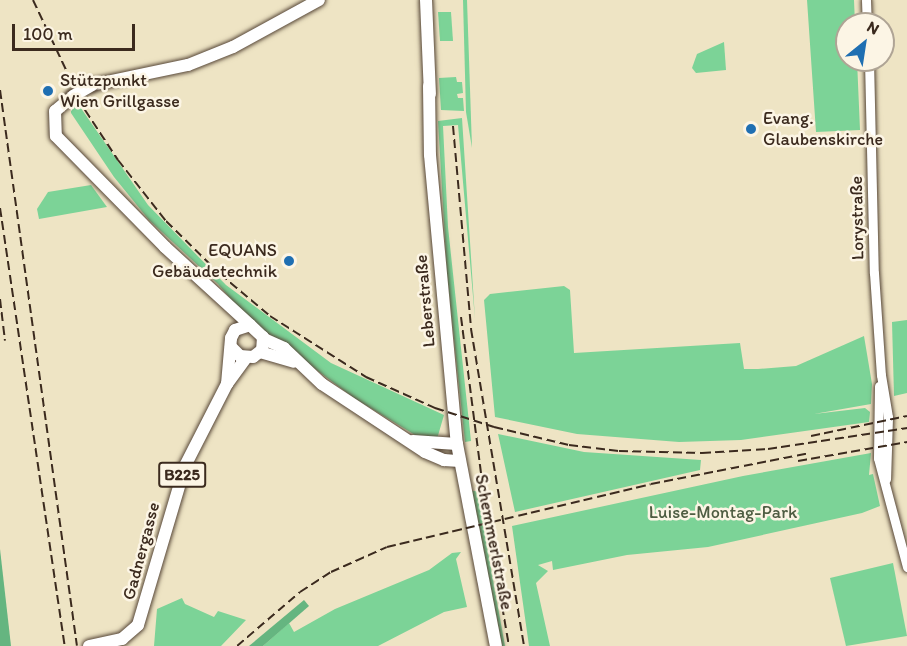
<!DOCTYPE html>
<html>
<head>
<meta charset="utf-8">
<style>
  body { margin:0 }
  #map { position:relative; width:907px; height:646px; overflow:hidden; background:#eee4c4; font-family:Itim,sans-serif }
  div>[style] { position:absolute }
  .green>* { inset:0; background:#7cd397 }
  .forest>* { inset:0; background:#65b580 }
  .roads { filter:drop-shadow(0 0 2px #564637) drop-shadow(0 0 2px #564637) }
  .minor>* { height:9px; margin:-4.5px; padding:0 4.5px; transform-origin:4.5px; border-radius:4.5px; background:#fff }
  .major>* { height:12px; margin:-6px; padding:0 6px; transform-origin:6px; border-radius:6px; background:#fff }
  .rail>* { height:2px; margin-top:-1px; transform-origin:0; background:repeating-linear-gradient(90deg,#3b2a1e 0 9px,transparent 0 13.5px) }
  .bridges { filter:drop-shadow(0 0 2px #564637) drop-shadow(0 0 2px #564637) }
  .major-bridge>* { height:12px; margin:-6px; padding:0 6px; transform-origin:6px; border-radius:6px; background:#fff }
  .dots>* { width:16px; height:16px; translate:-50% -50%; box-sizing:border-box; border:3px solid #fcf5e5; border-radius:50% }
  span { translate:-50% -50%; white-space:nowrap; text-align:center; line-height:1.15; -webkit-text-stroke:5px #fcf5e5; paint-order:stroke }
  .shield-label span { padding:2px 4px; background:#fcf5e5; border:2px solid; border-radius:4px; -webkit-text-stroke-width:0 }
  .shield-label { font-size:16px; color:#3b2a1e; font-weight:700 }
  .poi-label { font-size:18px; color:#3b2a1e }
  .left { translate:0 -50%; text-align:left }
  .right { translate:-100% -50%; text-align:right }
  .street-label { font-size:18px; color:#3b2a1e }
  .park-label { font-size:18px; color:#4e5d42 }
  .north { position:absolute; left:835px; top:12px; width:60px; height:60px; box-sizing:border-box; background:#fcf5e5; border:2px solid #afa495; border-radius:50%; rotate:30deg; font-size:16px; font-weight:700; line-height:24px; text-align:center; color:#3b2a1e }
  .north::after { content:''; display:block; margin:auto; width:21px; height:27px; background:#1f6fb2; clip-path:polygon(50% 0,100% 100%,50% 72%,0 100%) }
  .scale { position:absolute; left:12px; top:24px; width:123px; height:27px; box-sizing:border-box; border:3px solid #3b2a1e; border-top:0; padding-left:8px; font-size:18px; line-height:21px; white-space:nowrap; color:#3b2a1e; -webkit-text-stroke:4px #fcf5e5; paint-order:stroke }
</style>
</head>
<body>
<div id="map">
  <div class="green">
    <div style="clip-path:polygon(463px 0,467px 0,472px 148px,466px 112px)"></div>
    <div style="clip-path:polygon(807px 0,854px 0,855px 24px,847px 24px,847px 60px,857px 60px,860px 130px,816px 132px)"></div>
    <div style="clip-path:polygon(438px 12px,451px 12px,453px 41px,440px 41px)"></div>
    <div style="clip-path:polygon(724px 42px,726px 70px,696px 73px,692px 68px,697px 54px)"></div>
    <div style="clip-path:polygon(456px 77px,457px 82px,462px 82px,463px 93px,457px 94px,458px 98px,463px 98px,464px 111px,441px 110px,439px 78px)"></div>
    <div style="clip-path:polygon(76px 101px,148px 205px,226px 285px,331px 363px,444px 415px,437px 439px,415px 435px,354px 398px,247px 318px,218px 284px,149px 220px,114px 177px,71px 113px,71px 104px)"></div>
    <div style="clip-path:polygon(462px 118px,475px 319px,458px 125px,443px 126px,448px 227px,471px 441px,465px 442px,447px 273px,438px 121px)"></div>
    <div style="clip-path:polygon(91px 185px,107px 207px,39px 219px,37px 209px,48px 192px)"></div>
    <div style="clip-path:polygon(564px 286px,570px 290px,574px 353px,740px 343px,744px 369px,758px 369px,796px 366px,864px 336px,872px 384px,871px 404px,814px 414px,865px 408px,870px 412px,869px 422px,741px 440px,679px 442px,577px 434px,495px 417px,484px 300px,490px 294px)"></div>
    <div style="clip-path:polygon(907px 320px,907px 393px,894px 396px,892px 322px)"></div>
    <div style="clip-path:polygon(498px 434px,584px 452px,701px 460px,700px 470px,515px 512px)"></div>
    <div style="clip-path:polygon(871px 453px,869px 475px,873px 474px,880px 506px,862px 513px,708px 547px,627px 555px,553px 570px,552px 561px,538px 565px,548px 571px,536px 583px,550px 646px,529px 646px,512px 526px,743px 476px)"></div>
    <div style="clip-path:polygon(472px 491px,476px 491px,480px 508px,505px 646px,502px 646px)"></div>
    <div style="clip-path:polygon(461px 552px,456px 559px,467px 607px,444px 612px,378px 646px,263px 646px,289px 623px,294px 632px,335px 609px,429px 570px,452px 553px)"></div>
    <div style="clip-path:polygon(893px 563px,907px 636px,846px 646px,830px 578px)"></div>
    <div style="clip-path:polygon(182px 598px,185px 604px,214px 617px,218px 611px,246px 620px,221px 646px,154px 646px,157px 609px)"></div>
  </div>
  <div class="forest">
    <div style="clip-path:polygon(0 549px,11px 646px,0 646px)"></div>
    <div style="clip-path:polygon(304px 600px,309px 606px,263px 646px,249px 646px)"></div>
  </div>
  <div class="roads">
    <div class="minor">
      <div style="left:866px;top:0;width:24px;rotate:88deg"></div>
      <div style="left:869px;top:60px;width:213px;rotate:88.7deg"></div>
      <div style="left:874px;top:273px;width:102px;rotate:86.1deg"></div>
      <div style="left:881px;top:375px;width:43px;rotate:80.5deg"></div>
      <div style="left:888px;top:417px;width:62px;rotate:91.8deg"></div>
      <div style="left:879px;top:386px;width:72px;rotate:90.8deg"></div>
      <div style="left:878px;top:458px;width:113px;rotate:75.1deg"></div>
    </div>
    <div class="major">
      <div style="left:426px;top:0;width:94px;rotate:87.6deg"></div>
      <div style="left:92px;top:85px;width:98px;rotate:-11.8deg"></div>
      <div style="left:188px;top:65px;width:48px;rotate:-21.8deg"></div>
      <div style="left:233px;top:47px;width:98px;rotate:-28.7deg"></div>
      <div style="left:429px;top:86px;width:69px;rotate:89.2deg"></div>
      <div style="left:430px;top:155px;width:290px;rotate:84.7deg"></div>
      <div style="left:457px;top:444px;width:206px;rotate:79.1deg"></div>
      <div style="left:73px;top:96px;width:23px;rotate:140deg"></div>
      <div style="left:55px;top:111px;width:25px;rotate:88deg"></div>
      <div style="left:56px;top:136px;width:156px;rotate:45.5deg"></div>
      <div style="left:165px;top:247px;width:115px;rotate:42.5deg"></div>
      <div style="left:264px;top:339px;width:22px;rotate:24deg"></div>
      <div style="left:284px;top:348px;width:52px;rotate:43.5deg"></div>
      <div style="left:322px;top:384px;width:123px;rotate:33.4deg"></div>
      <div style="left:425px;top:452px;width:21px;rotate:23deg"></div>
      <div style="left:444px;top:460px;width:16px;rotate:4deg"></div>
      <div style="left:260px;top:352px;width:35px;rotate:16deg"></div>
      <div style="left:227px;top:384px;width:46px;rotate:-85deg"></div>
      <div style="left:231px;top:338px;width:9px;rotate:-63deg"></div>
      <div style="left:235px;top:330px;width:16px;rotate:-18deg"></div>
      <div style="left:250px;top:325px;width:18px;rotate:43deg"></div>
      <div style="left:263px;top:337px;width:13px;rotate:94deg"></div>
      <div style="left:262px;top:350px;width:11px;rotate:142deg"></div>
      <div style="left:253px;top:357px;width:13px;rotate:-176deg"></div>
      <div style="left:240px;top:356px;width:13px;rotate:-135deg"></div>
      <div style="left:413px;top:441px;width:44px;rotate:3.9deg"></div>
      <div style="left:89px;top:646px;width:34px;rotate:-12deg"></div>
      <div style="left:122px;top:639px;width:21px;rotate:-41deg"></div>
      <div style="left:138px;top:625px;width:166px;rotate:-73.5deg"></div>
      <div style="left:185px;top:466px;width:92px;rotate:-62.9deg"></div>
      <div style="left:227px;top:384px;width:32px;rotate:-54deg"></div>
    </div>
  </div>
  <div class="rail">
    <div style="left:33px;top:0;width:122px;rotate:64.7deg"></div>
    <div style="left:85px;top:110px;width:60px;rotate:56.6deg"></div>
    <div style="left:118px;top:160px;width:78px;rotate:51.8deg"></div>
    <div style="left:166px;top:221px;width:76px;rotate:44.5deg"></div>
    <div style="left:220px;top:274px;width:65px;rotate:40deg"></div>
    <div style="left:270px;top:316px;width:114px;rotate:32.4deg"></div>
    <div style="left:366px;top:377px;width:76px;rotate:24.2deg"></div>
    <div style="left:435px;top:408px;width:62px;rotate:17.9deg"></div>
    <div style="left:494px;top:427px;width:77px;rotate:13.5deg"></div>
    <div style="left:569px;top:445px;width:50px;rotate:6.8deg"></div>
    <div style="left:619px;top:451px;width:83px;rotate:1.4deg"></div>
    <div style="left:702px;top:453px;width:66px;rotate:-3.5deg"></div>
    <div style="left:768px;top:449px;width:141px;rotate:-8.6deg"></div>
    <div style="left:0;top:90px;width:561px;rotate:82.12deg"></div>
    <div style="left:453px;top:126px;width:204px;rotate:84.9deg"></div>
    <div style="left:471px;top:329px;width:321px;rotate:80.5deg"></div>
    <div style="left:0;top:208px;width:443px;rotate:81.6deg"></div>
    <div style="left:0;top:299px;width:42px;rotate:83.2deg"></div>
    <div style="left:461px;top:317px;width:198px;rotate:82.7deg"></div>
    <div style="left:486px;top:513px;width:135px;rotate:80.2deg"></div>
    <div style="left:811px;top:436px;width:98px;rotate:-11.8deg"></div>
    <div style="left:798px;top:461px;width:111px;rotate:-9.9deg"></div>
    <div style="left:237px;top:646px;width:83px;rotate:-40.6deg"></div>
    <div style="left:300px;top:592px;width:37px;rotate:-33deg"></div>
    <div style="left:331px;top:572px;width:61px;rotate:-24.1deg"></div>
    <div style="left:387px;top:547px;width:271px;rotate:-13.4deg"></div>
    <div style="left:651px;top:484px;width:158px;rotate:-11deg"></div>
  </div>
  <div class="bridges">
    <div class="major-bridge">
      <div style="left:73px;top:96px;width:22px;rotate:-30deg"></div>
    </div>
  </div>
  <div class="dots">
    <div style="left:48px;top:91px;background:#1f6fb2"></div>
    <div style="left:751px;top:129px;background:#1f6fb2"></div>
    <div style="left:289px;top:261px;background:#1f6fb2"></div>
  </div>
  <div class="shield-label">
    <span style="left:182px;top:475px">B225</span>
  </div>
  <div class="poi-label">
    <span class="left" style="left:60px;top:91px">Stützpunkt<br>Wien Grillgasse</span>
    <span class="left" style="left:763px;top:129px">Evang.<br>Glaubenskirche</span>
    <span class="right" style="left:277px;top:261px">EQUANS<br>Gebäudetechnik</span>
  </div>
  <div class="street-label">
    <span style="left:857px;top:218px;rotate:-91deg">Lorystraße</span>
    <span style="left:425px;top:301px;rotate:-95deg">Leberstraße</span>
    <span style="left:494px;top:542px;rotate:79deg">Schemmerlstraße</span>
    <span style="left:141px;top:551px;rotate:-75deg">Gadnergasse</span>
  </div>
  <div class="park-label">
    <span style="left:723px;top:512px">Luise-Montag-Park</span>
  </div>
  <div class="north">N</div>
  <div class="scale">100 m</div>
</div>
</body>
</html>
